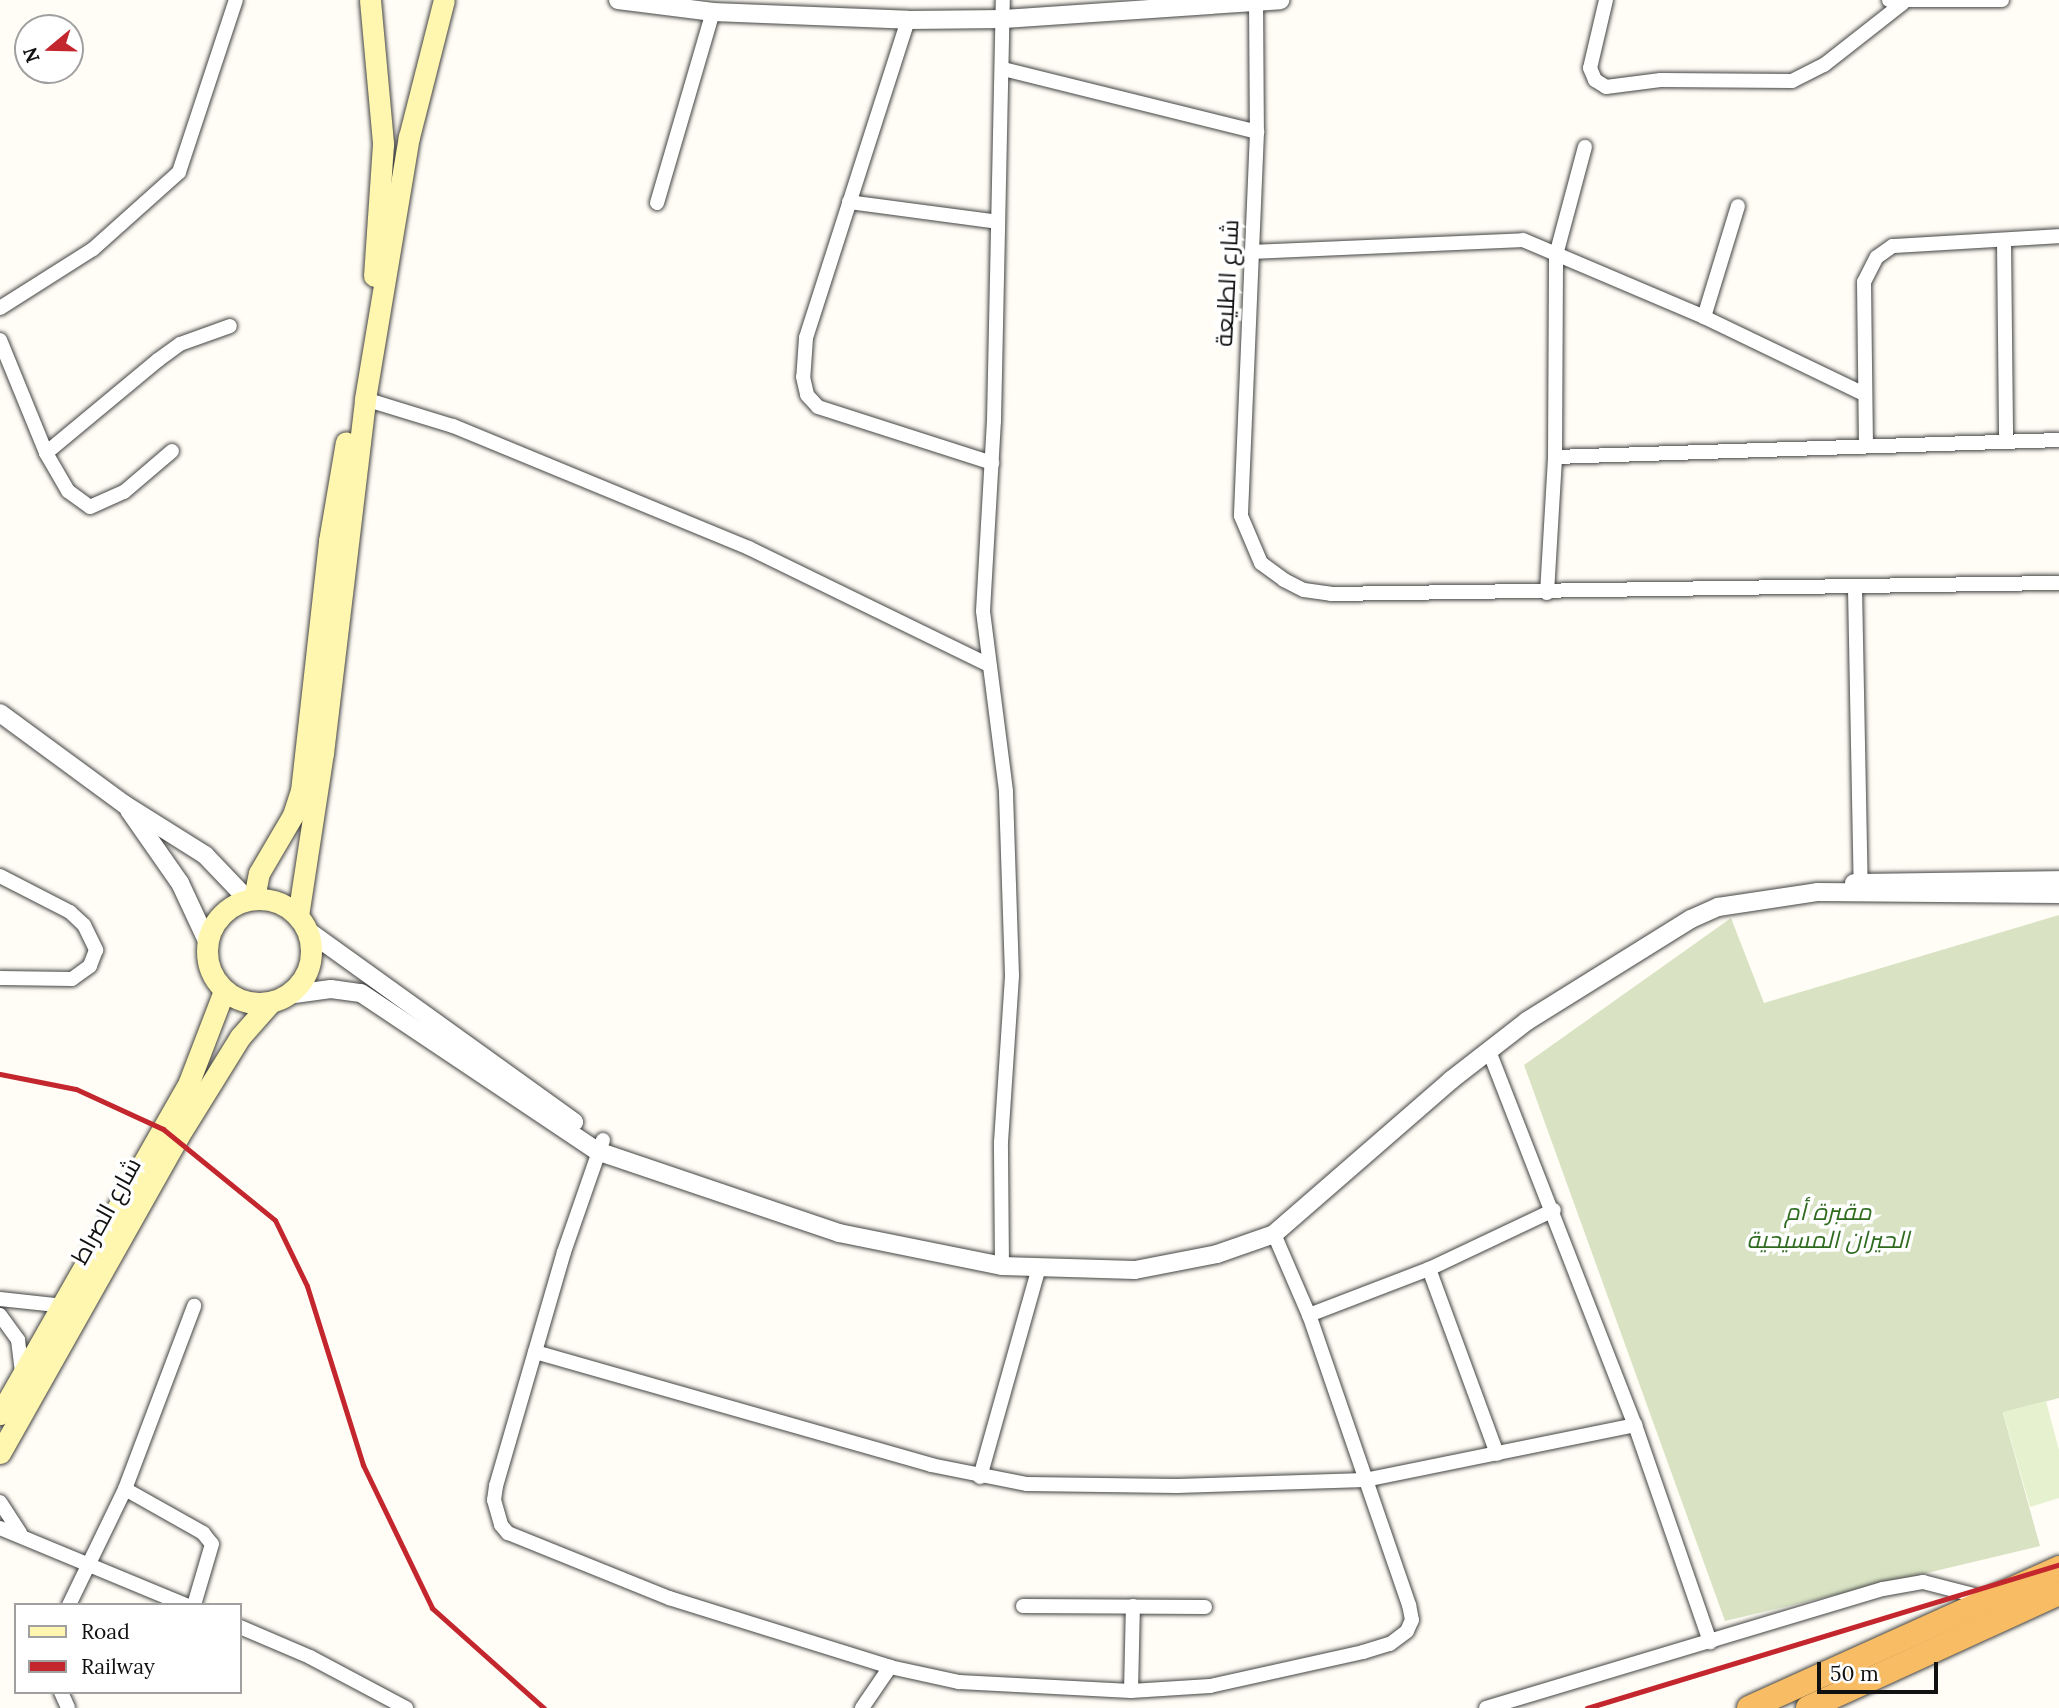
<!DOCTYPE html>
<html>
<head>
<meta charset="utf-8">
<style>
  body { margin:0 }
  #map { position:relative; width:2059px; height:1708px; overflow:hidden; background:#fffdf5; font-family:Lora,Cairo,serif }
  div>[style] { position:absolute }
  .cemetery>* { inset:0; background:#d9e3c4 }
  .pitch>* { inset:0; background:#e6f2cf }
  .roads { filter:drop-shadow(0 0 2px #444) drop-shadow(0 0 2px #444) }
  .minor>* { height:14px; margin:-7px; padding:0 7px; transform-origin:7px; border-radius:7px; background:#fff }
  .tertiary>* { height:18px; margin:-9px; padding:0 9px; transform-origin:9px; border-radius:9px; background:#fff }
  .secondary>* { height:21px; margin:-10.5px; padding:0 10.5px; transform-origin:10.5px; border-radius:10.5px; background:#fff6b0 }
  .secondary>.ring { margin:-10.5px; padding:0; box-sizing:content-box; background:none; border:21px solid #fff6b0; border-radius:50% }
  .trunk>* { height:24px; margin:-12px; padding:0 12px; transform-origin:12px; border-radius:12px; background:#f7bc64 }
  .rail>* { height:5px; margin:-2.5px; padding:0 2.5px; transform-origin:2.5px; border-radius:2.5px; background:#c4262e }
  span { translate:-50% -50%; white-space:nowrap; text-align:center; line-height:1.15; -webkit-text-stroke:7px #fff; paint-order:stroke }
  .street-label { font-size:24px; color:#111 }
  .park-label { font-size:24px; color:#2f6b1f; font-style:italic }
  .legend { position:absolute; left:14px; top:1603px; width:228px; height:91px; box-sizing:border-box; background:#fff; border:2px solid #a0a0a0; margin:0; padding:9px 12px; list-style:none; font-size:21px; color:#111 }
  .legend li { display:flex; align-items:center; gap:14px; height:35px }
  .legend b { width:35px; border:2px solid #a0a0a0 }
  .north { position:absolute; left:14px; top:14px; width:70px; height:70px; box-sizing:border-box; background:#fff; border:2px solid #a0a0a0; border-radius:50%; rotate:251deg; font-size:19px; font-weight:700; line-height:28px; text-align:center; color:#111 }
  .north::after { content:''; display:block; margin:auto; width:24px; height:32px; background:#c4262e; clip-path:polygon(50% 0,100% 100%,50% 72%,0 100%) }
  .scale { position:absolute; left:1817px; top:1662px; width:121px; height:32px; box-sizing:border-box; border:4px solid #111; border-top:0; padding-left:9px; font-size:21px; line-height:24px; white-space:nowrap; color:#111; -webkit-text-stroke:5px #fff; paint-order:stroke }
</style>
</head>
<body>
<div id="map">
  <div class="cemetery">
    <div style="clip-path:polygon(2059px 915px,2059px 1398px,2003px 1413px,2040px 1546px,1725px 1621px,1524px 1065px,1731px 918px,1764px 1003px)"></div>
  </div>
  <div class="pitch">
    <div style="clip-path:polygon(2046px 1401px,2059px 1450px,2059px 1498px,2030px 1507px,2003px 1412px)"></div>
  </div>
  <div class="roads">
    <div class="minor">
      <div style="left:1256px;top:0;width:132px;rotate:89.6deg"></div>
      <div style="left:1257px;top:132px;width:384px;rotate:92.4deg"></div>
      <div style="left:1241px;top:516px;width:51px;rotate:66.9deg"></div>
      <div style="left:1261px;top:563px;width:29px;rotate:36deg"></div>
      <div style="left:1284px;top:580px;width:22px;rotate:27deg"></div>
      <div style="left:1304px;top:590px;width:27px;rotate:8deg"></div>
      <div style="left:1331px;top:594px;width:728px;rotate:-0.87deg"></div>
      <div style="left:1606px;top:0;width:70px;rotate:103.2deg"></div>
      <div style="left:1590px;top:68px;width:13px;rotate:67deg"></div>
      <div style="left:1595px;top:80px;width:13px;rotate:32deg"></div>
      <div style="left:1606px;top:87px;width:55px;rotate:-7.3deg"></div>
      <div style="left:1661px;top:80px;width:131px;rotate:0.4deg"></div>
      <div style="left:1792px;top:81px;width:36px;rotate:-27deg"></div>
      <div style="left:1824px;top:65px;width:100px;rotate:-38.1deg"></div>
      <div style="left:1889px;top:0;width:113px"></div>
      <div style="left:908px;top:20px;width:334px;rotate:107.8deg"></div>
      <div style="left:806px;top:338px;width:39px;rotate:94deg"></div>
      <div style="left:803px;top:377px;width:18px;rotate:77deg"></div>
      <div style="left:807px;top:395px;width:16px;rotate:47deg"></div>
      <div style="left:818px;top:407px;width:183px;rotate:17.8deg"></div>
      <div style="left:1003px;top:69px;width:262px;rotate:13.9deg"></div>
      <div style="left:849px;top:202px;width:150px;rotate:7.6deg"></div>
      <div style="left:657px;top:203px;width:199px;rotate:-73.7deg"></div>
      <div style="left:2004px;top:241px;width:201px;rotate:89.4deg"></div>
      <div style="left:1252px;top:252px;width:271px;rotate:-2.5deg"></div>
      <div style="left:1523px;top:240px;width:197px;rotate:23deg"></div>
      <div style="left:1704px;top:317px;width:175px;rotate:25.7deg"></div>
      <div style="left:0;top:308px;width:110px;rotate:-32.4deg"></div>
      <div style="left:93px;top:249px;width:115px;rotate:-41.8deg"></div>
      <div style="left:179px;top:172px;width:181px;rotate:-71.7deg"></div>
      <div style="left:1704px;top:317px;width:116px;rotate:-73deg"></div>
      <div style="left:0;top:340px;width:122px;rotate:67.8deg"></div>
      <div style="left:46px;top:453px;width:146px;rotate:-39.7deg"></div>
      <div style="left:158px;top:360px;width:27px;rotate:-36deg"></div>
      <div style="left:180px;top:344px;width:53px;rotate:-19.8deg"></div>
      <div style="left:365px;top:399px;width:92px;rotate:17.1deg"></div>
      <div style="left:453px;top:426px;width:320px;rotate:22.4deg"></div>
      <div style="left:749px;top:548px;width:265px;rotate:26deg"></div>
      <div style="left:1866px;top:446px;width:164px;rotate:-90.7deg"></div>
      <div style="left:1864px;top:282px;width:28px;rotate:-63deg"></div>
      <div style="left:1877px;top:257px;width:19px;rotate:-35deg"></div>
      <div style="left:1893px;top:246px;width:166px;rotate:-3.4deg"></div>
      <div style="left:46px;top:453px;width:44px;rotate:59.9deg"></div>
      <div style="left:68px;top:491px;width:27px;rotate:36deg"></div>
      <div style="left:90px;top:507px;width:37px;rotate:-24deg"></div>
      <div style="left:124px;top:492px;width:63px;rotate:-40.5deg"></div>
      <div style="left:1555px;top:457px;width:504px;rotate:-1.93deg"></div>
      <div style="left:1855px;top:588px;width:303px;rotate:88.9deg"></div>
      <div style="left:1547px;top:593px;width:136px;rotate:-86.6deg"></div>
      <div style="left:1555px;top:457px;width:202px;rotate:-89.7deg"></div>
      <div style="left:1556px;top:255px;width:112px;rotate:-75deg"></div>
      <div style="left:0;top:876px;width:79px;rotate:27.2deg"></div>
      <div style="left:70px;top:912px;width:19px;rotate:43deg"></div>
      <div style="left:84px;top:925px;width:28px;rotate:64deg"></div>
      <div style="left:96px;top:950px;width:17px;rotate:111deg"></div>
      <div style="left:90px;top:966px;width:22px;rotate:144deg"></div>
      <div style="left:72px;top:979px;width:72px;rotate:-179.2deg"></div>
      <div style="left:1489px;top:1051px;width:401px;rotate:68.7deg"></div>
      <div style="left:1635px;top:1425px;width:230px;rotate:70.9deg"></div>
      <div style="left:603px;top:1140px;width:119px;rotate:109.2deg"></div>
      <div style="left:564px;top:1252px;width:244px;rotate:106.2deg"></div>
      <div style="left:496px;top:1486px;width:14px;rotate:98deg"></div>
      <div style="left:494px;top:1500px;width:26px;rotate:74deg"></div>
      <div style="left:501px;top:1525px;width:11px;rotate:49deg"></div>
      <div style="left:508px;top:1533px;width:174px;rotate:22deg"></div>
      <div style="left:669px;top:1598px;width:232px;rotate:17.3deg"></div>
      <div style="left:890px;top:1667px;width:71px;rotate:12.3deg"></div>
      <div style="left:959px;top:1682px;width:172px;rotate:3deg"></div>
      <div style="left:1131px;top:1691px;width:79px;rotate:-3.6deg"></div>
      <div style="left:1210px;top:1686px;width:157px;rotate:-12.5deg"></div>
      <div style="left:1363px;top:1652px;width:28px;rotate:-17deg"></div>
      <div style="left:1390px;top:1644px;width:21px;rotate:-37deg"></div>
      <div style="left:1407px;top:1631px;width:12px;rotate:-66deg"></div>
      <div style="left:1412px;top:1620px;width:15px;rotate:-101deg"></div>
      <div style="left:1409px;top:1605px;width:307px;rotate:-109deg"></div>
      <div style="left:1309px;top:1315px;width:88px;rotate:-113.4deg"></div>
      <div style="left:1002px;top:1266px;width:124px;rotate:-90.5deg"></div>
      <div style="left:1001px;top:1142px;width:167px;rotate:-86.2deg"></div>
      <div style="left:1012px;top:975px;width:184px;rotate:-91.9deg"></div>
      <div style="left:1006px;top:791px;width:181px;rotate:-97.3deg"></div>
      <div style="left:983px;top:611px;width:190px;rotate:-86.7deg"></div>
      <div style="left:994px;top:421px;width:421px;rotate:-88.8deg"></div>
      <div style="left:1429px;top:1269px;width:197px;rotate:69.8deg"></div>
      <div style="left:0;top:1299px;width:64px;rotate:6.2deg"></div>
      <div style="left:0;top:1315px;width:31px;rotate:54deg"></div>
      <div style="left:18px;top:1340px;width:33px;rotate:83deg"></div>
      <div style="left:1309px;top:1315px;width:129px;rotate:-21deg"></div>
      <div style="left:1429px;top:1269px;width:138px;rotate:-25.3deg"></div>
      <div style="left:535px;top:1352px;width:412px;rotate:15.9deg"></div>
      <div style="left:931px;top:1465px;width:98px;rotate:11.2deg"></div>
      <div style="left:1027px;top:1484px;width:150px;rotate:0.8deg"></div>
      <div style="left:1177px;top:1486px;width:188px;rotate:-1.8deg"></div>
      <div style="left:1365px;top:1480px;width:276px;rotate:-11.5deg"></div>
      <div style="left:980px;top:1477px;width:215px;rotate:-74.3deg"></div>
      <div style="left:125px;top:1489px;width:90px;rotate:29.4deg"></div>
      <div style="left:203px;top:1533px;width:14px;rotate:51deg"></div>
      <div style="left:212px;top:1544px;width:64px;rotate:106.4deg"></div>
      <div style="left:0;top:1502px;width:37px;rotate:57deg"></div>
      <div style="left:0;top:1528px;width:201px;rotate:22.5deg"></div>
      <div style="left:69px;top:1605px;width:129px;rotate:-64.2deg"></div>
      <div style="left:125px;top:1489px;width:196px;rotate:-69.3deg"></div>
      <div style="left:1023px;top:1606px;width:182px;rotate:0.3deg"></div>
      <div style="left:240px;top:1627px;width:76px;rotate:23.2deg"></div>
      <div style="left:310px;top:1657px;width:109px;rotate:28deg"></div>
      <div style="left:1131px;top:1691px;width:85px;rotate:-88.7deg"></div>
      <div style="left:61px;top:1692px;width:17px;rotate:66deg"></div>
      <div style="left:862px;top:1708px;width:50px;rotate:-55.7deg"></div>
      <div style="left:1486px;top:1708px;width:414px;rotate:-16.7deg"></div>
      <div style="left:1883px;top:1589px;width:41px;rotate:-9.9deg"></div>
      <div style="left:1923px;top:1582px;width:68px;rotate:14.4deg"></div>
    </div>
    <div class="tertiary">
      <div style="left:618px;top:0;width:96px;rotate:7.2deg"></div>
      <div style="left:713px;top:12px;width:195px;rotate:2.3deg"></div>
      <div style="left:908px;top:20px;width:96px;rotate:-0.6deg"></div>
      <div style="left:1004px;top:19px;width:277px;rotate:-3.9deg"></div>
      <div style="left:0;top:713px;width:154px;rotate:36.3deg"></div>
      <div style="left:124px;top:804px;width:96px;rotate:32.2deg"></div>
      <div style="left:205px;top:855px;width:61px;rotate:46.3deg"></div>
      <div style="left:129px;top:810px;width:89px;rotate:55.1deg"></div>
      <div style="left:180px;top:883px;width:64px;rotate:65deg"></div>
      <div style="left:1854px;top:883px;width:205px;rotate:-0.8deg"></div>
      <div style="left:307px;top:930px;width:329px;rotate:35.7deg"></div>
      <div style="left:287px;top:995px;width:44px;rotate:-7.8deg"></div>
      <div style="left:331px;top:989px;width:30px;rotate:8deg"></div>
      <div style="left:361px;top:993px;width:284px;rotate:33.8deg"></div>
      <div style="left:597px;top:1151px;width:256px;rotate:18.7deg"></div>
      <div style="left:839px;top:1233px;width:166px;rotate:11.4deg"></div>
      <div style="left:1002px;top:1266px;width:133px;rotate:1.7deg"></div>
      <div style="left:1135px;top:1270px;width:84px;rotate:-11deg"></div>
      <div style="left:1217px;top:1254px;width:60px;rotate:-19.3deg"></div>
      <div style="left:1274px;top:1234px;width:235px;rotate:-41deg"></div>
      <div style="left:1451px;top:1080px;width:96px;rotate:-37.8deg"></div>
      <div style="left:1527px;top:1021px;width:193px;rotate:-31.9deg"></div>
      <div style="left:1691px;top:919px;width:30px;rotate:-24deg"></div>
      <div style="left:1718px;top:907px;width:100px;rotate:-8.6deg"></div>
      <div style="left:1817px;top:892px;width:242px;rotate:0.5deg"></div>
    </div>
    <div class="secondary">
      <div style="left:370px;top:0;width:145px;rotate:84.8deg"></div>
      <div style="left:383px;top:144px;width:132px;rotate:93.9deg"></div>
      <div style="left:254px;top:898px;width:25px;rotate:-79deg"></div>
      <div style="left:259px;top:873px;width:67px;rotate:-59.6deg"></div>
      <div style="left:293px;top:815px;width:25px;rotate:-72deg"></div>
      <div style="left:301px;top:791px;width:252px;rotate:-83.6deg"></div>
      <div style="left:329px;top:541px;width:100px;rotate:-80.3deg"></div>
      <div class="ring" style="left:207px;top:899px;width:83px;height:83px"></div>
      <div style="left:298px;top:916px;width:165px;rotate:-81.3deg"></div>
      <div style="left:323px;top:753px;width:356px;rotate:-83.2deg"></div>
      <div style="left:365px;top:399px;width:266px;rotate:-80.5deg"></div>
      <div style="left:409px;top:137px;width:141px;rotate:-75.7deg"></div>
      <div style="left:0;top:1414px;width:382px;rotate:-60.3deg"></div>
      <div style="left:189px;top:1082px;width:97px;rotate:-69deg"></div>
      <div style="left:0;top:1453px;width:363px;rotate:-60.6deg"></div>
      <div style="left:178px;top:1137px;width:118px;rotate:-58.2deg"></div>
      <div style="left:240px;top:1037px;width:47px;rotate:-48.5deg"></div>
    </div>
    <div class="trunk">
      <div style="left:1749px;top:1708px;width:340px;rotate:-24.3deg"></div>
      <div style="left:1808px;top:1708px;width:276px;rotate:-24.6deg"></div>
    </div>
  </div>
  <div class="rail">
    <div style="left:0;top:1074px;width:77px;rotate:11.2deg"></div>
    <div style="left:76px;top:1089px;width:96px;rotate:24.7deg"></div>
    <div style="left:163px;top:1129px;width:144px;rotate:39.1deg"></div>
    <div style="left:275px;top:1220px;width:73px;rotate:64.1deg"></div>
    <div style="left:307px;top:1286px;width:188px;rotate:72.6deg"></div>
    <div style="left:363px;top:1465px;width:159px;rotate:64.2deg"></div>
    <div style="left:432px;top:1608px;width:150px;rotate:41.8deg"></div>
    <div style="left:1587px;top:1708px;width:493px;rotate:-16.9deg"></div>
  </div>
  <div class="street-label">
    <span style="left:1227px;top:283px;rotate:-87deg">شارع الطليعة</span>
    <span style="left:106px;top:1211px;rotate:-61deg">شارع الصراط</span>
  </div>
  <div class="park-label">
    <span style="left:1828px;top:1226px">مقبرة أم<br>الحيران المسيحية</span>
  </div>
  <ul class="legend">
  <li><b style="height:9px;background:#fff6b0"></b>Road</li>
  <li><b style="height:9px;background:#c4262e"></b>Railway</li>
  </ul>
  <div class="north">N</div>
  <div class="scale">50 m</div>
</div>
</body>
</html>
